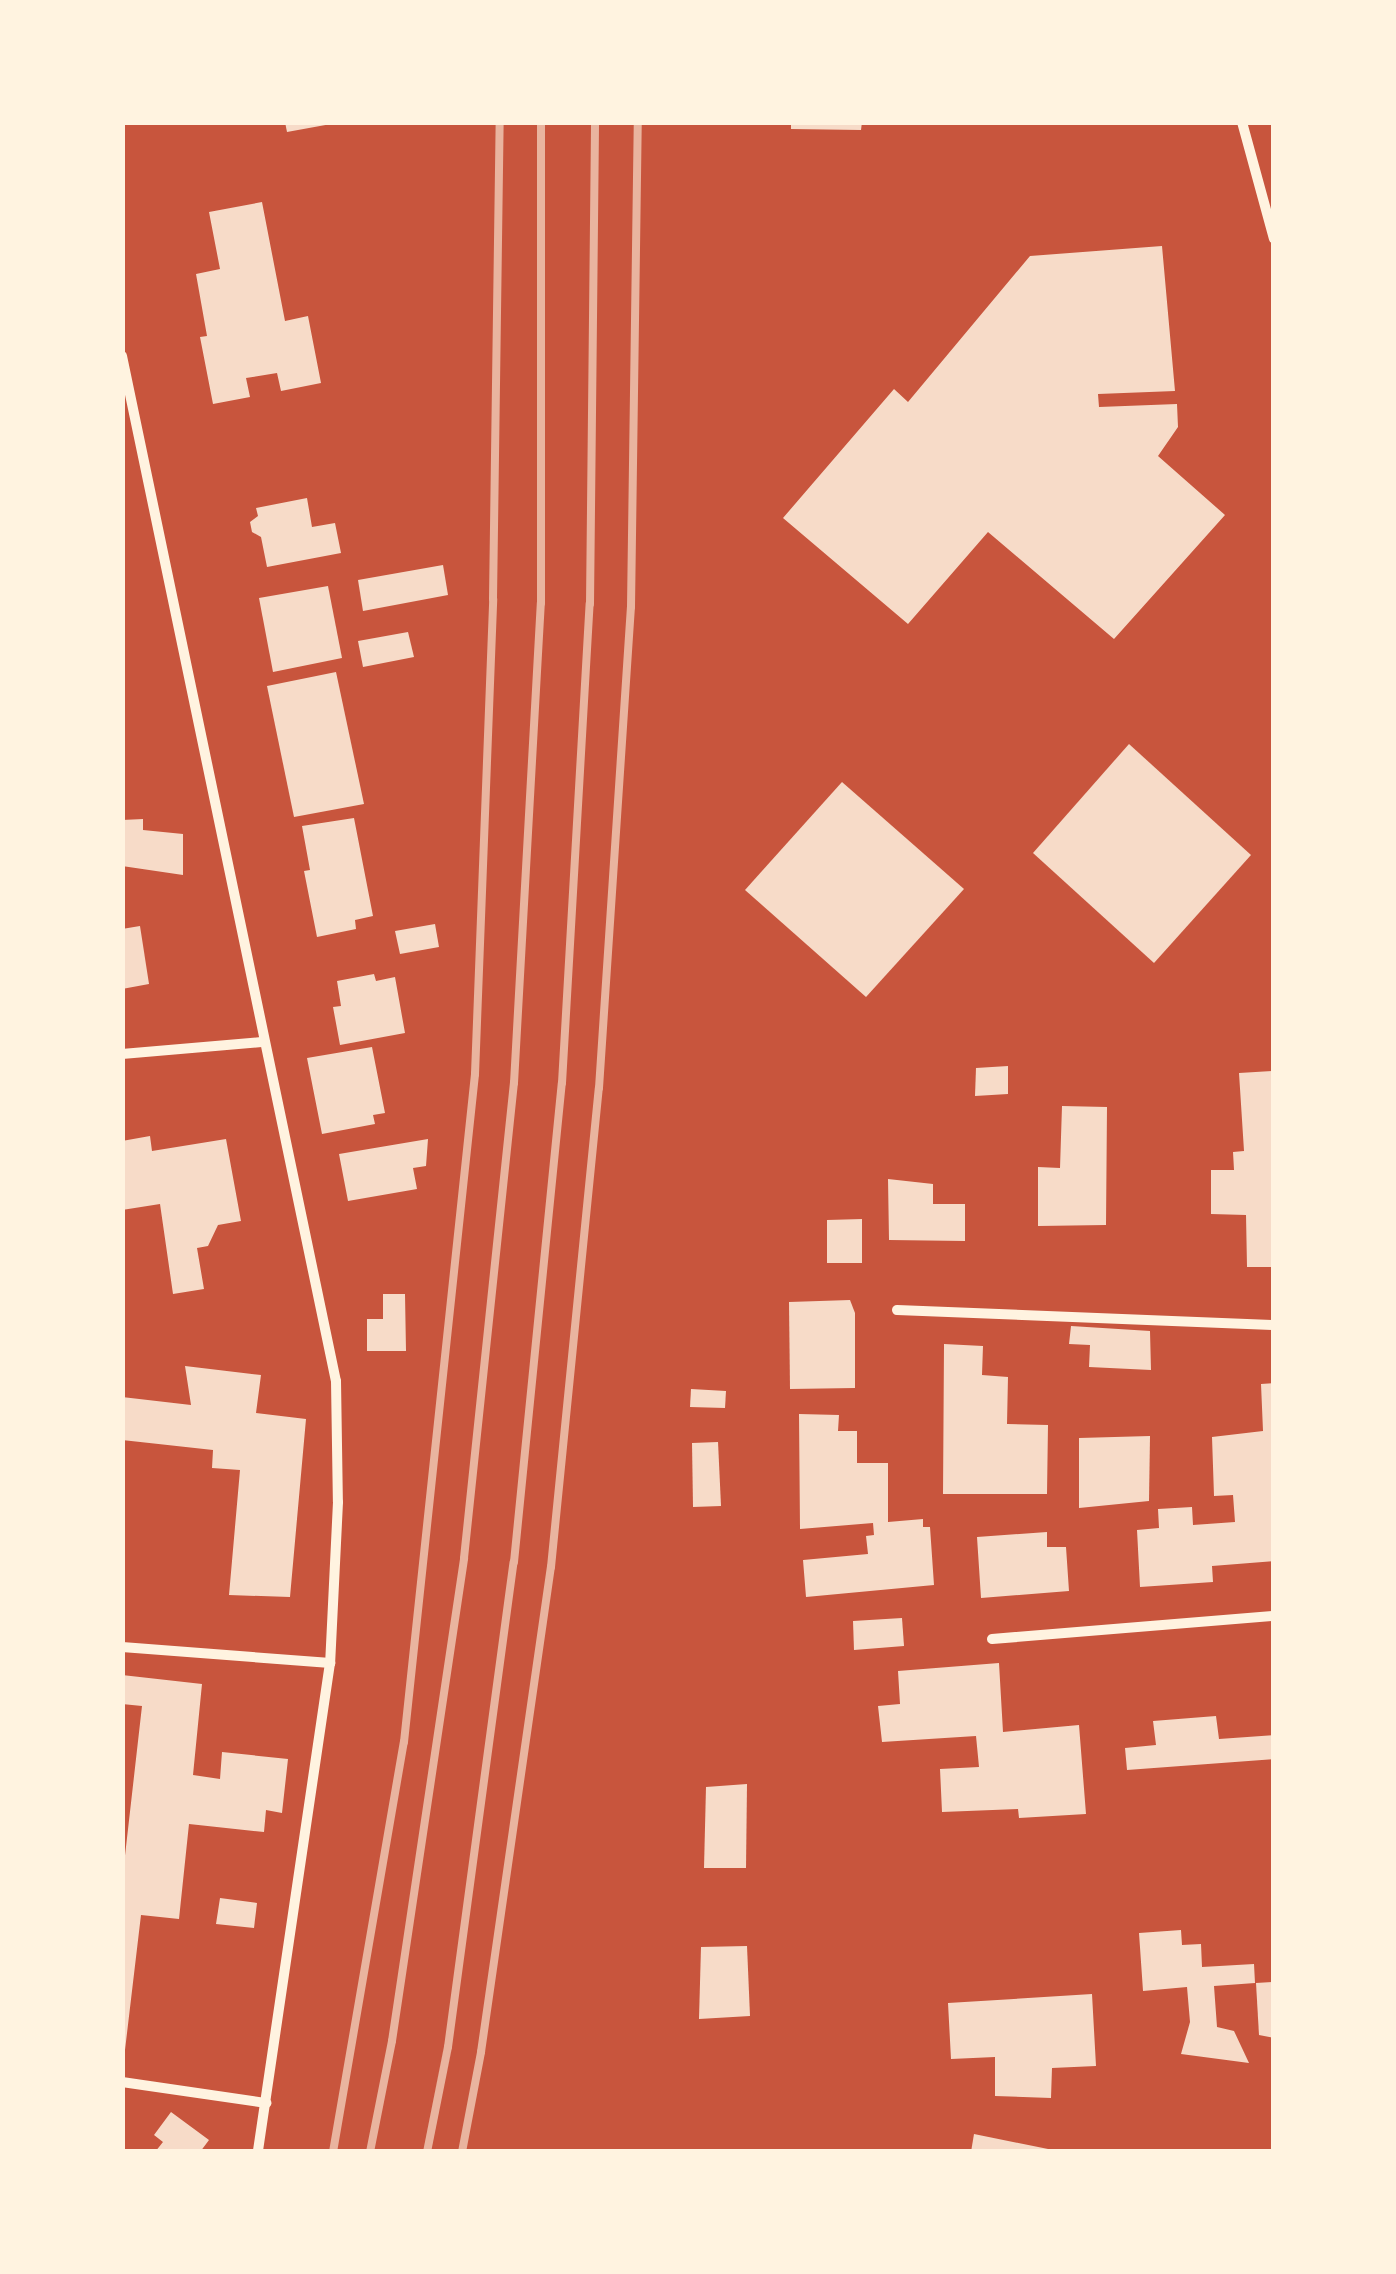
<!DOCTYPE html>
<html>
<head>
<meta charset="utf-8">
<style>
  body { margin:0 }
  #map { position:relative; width:1396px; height:2274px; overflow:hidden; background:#c8553d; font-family:"Archivo Narrow",sans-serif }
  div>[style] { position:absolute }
  .building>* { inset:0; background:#f7dbc8 }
  .minor>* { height:10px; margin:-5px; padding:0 5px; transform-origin:5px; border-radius:5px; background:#fff3e0 }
  .rail>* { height:8px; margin:-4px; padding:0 4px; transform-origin:4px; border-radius:4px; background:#e9b49f }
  span { translate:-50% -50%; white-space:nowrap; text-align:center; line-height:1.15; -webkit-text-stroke:10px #fff3e0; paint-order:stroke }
  .frame { position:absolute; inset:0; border:125px solid #fff3e0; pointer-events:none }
</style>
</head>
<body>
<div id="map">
  <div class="building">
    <div style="clip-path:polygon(285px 122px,331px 122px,331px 124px,287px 132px)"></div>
    <div style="clip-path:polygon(791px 122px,862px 122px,861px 130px,791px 129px)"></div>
    <div style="clip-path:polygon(262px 202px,285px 321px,308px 316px,321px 383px,281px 391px,277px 373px,246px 378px,250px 397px,213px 404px,200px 337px,207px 336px,196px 274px,220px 269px,209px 212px)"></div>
    <div style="clip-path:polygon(1162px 246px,1175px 391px,1098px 394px,1099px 407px,1177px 404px,1178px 427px,1158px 456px,1225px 515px,1114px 639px,988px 532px,908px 624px,783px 518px,894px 389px,908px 402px,1030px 256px)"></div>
    <div style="clip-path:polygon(307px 498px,312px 527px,335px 523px,341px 553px,267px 567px,261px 537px,252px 532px,250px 522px,258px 516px,256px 508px)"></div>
    <div style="clip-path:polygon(443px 565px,448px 595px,363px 611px,358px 580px)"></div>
    <div style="clip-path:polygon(328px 586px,342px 658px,273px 672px,259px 598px)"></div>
    <div style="clip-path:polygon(408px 632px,414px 657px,363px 667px,358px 641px)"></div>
    <div style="clip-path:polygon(336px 672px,364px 804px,294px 817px,267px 686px)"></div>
    <div style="clip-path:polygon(1129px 744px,1251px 855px,1154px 963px,1033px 853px)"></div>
    <div style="clip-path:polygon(842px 782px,964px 889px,866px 997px,745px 890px)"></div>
    <div style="clip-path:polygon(354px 818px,373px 916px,355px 920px,356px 929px,317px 937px,304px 871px,310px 870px,302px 826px)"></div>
    <div style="clip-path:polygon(143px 819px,143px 830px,183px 834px,183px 875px,122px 866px,122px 820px)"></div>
    <div style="clip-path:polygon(435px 924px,439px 947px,400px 954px,395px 931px)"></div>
    <div style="clip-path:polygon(140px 926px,149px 984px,122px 989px,122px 929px)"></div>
    <div style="clip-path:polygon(374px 974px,376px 981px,395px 977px,405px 1033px,340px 1045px,333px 1007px,341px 1006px,337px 981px)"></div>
    <div style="clip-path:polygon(372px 1047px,385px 1113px,373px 1115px,375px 1124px,322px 1134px,307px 1058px)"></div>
    <div style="clip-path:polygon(1008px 1066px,1008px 1094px,975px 1096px,976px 1068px)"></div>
    <div style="clip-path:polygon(1274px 1071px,1274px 1267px,1247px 1267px,1246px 1215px,1211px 1214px,1211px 1170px,1234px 1170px,1233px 1152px,1244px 1151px,1239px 1073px)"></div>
    <div style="clip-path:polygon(1062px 1106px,1107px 1107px,1106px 1225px,1038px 1226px,1038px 1167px,1060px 1168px)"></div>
    <div style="clip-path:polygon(150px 1136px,152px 1151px,226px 1139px,241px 1221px,218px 1225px,208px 1246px,197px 1248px,204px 1289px,173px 1294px,160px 1204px,122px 1210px,122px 1141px)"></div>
    <div style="clip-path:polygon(428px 1139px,426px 1166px,413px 1168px,417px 1189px,348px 1201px,339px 1154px)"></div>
    <div style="clip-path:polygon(888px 1179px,933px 1184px,933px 1204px,965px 1204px,965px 1241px,889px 1240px)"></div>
    <div style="clip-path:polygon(862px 1219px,862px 1263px,827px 1263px,827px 1220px)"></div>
    <div style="clip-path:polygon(383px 1294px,405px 1294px,406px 1351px,367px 1351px,367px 1319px,383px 1319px)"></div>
    <div style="clip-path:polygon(850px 1300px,855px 1313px,855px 1388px,790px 1389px,789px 1302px)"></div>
    <div style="clip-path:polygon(1071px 1326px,1150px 1331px,1151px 1370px,1089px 1367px,1090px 1345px,1069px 1344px)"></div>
    <div style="clip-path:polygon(944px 1344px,983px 1346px,982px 1375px,1008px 1377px,1007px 1424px,1048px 1425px,1047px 1494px,943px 1494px)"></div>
    <div style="clip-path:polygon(185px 1366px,261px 1375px,256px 1413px,306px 1419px,290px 1597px,229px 1595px,240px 1470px,212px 1468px,213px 1450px,122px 1440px,122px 1397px,191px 1405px)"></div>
    <div style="clip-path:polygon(1274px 1383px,1274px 1561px,1212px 1566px,1213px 1582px,1140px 1587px,1137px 1530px,1159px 1528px,1158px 1509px,1192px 1507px,1193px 1525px,1235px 1522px,1233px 1495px,1214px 1496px,1212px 1437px,1263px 1431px,1261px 1384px)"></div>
    <div style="clip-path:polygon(691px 1389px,726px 1391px,725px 1408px,690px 1407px)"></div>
    <div style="clip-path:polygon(799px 1414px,839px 1415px,838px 1431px,857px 1431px,857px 1463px,888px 1463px,888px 1522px,923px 1519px,923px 1527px,930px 1527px,934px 1585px,806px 1597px,803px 1560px,868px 1554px,866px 1536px,874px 1535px,873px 1523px,800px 1529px)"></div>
    <div style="clip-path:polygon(1150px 1436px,1149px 1501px,1079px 1508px,1079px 1438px)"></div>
    <div style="clip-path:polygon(718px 1442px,721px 1506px,693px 1507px,692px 1443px)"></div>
    <div style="clip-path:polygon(1047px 1532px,1047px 1547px,1066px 1547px,1069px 1591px,981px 1598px,977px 1537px)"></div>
    <div style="clip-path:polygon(902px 1618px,904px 1646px,854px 1650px,853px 1621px)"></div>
    <div style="clip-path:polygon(999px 1663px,1003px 1732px,1079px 1725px,1086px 1814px,1019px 1818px,1018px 1809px,942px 1812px,940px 1769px,979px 1767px,976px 1736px,882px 1742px,878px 1706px,900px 1704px,898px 1671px)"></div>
    <div style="clip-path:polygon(122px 1675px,202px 1684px,193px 1775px,220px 1779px,222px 1752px,288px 1759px,282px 1813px,266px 1810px,264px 1832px,189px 1824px,179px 1919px,141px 1915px,125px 2050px,122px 1882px,142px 1706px,122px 1704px)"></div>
    <div style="clip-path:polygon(1216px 1716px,1219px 1739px,1274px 1735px,1274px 1759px,1127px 1770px,1125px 1748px,1156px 1745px,1153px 1721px)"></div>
    <div style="clip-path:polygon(747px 1784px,746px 1868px,704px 1868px,706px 1787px)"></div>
    <div style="clip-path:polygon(220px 1898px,257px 1903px,254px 1928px,216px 1924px)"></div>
    <div style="clip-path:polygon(1181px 1930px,1182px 1945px,1201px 1944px,1202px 1967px,1254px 1964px,1255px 1983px,1214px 1986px,1217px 2027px,1234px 2031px,1249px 2063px,1181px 2054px,1190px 2022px,1187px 1987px,1143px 1991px,1139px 1933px)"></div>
    <div style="clip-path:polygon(747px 1946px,750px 2016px,699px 2019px,701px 1947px)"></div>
    <div style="clip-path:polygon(1274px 1982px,1274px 2038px,1259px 2035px,1256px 1983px)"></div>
    <div style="clip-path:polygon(1092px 1994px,1096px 2066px,1052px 2068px,1051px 2098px,995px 2096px,995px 2057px,951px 2059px,948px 2003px)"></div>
    <div style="clip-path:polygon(171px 2112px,209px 2140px,200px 2152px,155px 2152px,163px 2142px,154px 2135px)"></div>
    <div style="clip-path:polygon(974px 2134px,1053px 2150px,1053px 2152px,971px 2152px)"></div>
  </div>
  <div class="minor">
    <div style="left:1242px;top:122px;width:121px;rotate:74.7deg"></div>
    <div style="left:122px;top:356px;width:1047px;rotate:78.21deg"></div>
    <div style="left:336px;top:1381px;width:121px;rotate:89.1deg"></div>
    <div style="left:338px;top:1502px;width:161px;rotate:92.8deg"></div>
    <div style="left:330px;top:1663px;width:494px;rotate:98.4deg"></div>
    <div style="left:122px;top:1054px;width:140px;rotate:-4.9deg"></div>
    <div style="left:897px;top:1310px;width:377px;rotate:2.3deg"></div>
    <div style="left:992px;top:1639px;width:283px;rotate:-4.7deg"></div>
    <div style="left:122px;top:1647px;width:209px;rotate:4.4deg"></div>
    <div style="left:122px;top:2082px;width:146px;rotate:8.3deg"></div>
  </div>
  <div class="rail">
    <div style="left:333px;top:2152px;width:416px;rotate:-80.2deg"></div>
    <div style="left:404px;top:1742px;width:672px;rotate:-83.93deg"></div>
    <div style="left:475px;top:1074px;width:475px;rotate:-87.8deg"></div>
    <div style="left:493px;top:599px;width:477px;rotate:-89.2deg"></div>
    <div style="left:370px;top:2152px;width:113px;rotate:-78.8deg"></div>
    <div style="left:392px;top:2041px;width:488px;rotate:-81.5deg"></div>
    <div style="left:464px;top:1558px;width:478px;rotate:-84deg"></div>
    <div style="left:514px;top:1083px;width:481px;rotate:-86.8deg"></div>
    <div style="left:541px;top:603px;width:481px;rotate:-90deg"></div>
    <div style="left:427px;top:2152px;width:107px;rotate:-78.7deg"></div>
    <div style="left:448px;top:2047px;width:489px;rotate:-82.3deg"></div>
    <div style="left:514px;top:1562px;width:481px;rotate:-84.3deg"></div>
    <div style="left:562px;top:1083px;width:480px;rotate:-86.7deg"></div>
    <div style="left:590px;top:604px;width:482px;rotate:-89.4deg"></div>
    <div style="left:462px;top:2152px;width:102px;rotate:-79.2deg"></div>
    <div style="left:481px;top:2052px;width:490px;rotate:-81.8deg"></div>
    <div style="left:551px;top:1567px;width:481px;rotate:-84.3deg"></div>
    <div style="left:599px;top:1088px;width:482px;rotate:-86.2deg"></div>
    <div style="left:631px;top:607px;width:485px;rotate:-89.2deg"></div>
  </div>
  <div class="frame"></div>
</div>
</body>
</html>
